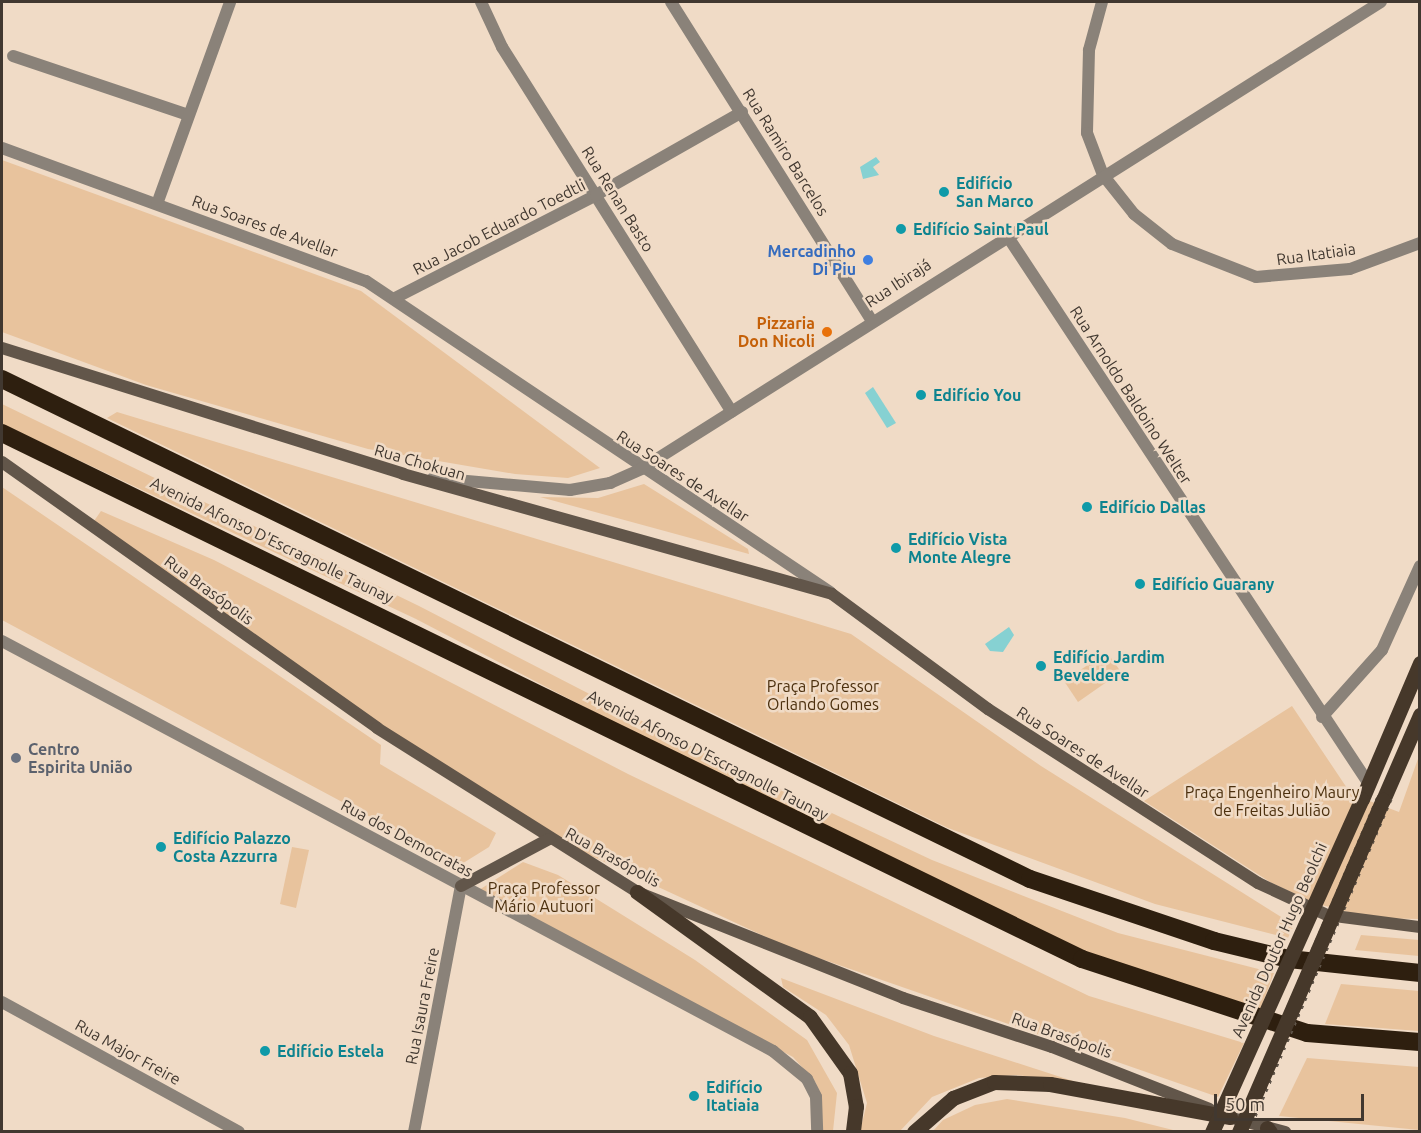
<!DOCTYPE html>
<html>
<head>
<meta charset="utf-8">
<style>
  body { margin:0 }
  #map { position:relative; width:1421px; height:1133px; overflow:hidden; background:#f0dbc6; font-family:Ubuntu,sans-serif }
  div>[style] { position:absolute }
  .green>* { inset:0; background:#e8c39d }
  .water>* { inset:0; background:#86d1d2 }
  .street>* { height:12px; margin:-6px; padding:0 6px; transform-origin:6px; border-radius:6px; background:#8a8279 }
  .secondary>* { height:12px; margin:-6px; padding:0 6px; transform-origin:6px; border-radius:6px; background:#62564a }
  .primary>* { height:15px; margin:-7.5px; padding:0 7.5px; transform-origin:7.5px; border-radius:7.5px; background:#46382a }
  .highway>* { height:18px; margin:-9px; padding:0 9px; transform-origin:9px; border-radius:9px; background:#2e1f0f }
  .rail>* { height:4.5px; margin-top:-2.25px; transform-origin:0; background:repeating-linear-gradient(90deg,#60554a 0 3px,transparent 0 9px) }
  .primary-bridge>* { height:15px; margin:-7.5px; padding:0 7.5px; transform-origin:7.5px; border-radius:7.5px; background:#46382a }
  .dots>* { width:16px; height:16px; translate:-50% -50%; box-sizing:border-box; border:3px solid #f0dbc6; border-radius:50% }
  span { translate:-50% -50%; white-space:nowrap; text-align:center; line-height:1.15; -webkit-text-stroke:5px #f0dbc6; paint-order:stroke }
  .street-label { font-size:16px; color:#413830 }
  .culture-label { font-size:16px; color:#0d838f; font-weight:700 }
  .left { translate:0 -50%; text-align:left }
  .shop-label { font-size:16px; color:#366cbe; font-weight:700 }
  .right { translate:-100% -50%; text-align:right }
  .food-label { font-size:16px; color:#c56008; font-weight:700 }
  .park-label { font-size:16px; color:#4c300e }
  .worship-label { font-size:16px; color:#5b616d; font-weight:700 }
  .frame { position:absolute; inset:0; border:3px solid #413830; pointer-events:none }
  .scale { position:absolute; left:1214px; top:1094px; width:150px; height:27px; box-sizing:border-box; border:3px solid #413830; border-top:0; padding-left:8px; font-size:18px; line-height:21px; white-space:nowrap; color:#413830; -webkit-text-stroke:4px #f0dbc6; paint-order:stroke }
</style>
</head>
<body>
<div id="map">
  <div class="green">
    <div style="clip-path:polygon(2px 160px,361px 291px,600px 468px,568px 478px,515px 474px,368px 449px,146px 385px,2px 332px)"></div>
    <div style="clip-path:polygon(2px 404px,419px 606px,706px 754px,932px 860px,1118px 933px,1274px 973px,1258px 1016px,1109px 964px,759px 798px,416px 619px,2px 424px)"></div>
    <div style="clip-path:polygon(117px 412px,851px 634px,1041px 766px,1294px 925px,1288px 938px,1155px 904px,948px 828px,107px 418px)"></div>
    <div style="clip-path:polygon(644px 484px,748px 549px,749px 554px,540px 497px,598px 498px)"></div>
    <div style="clip-path:polygon(2px 487px,381px 745px,380px 764px,496px 833px,489px 847px,460px 865px,2px 620px)"></div>
    <div style="clip-path:polygon(101px 511px,214px 560px,628px 774px,1089px 996px,1244px 1043px,1218px 1097px,790px 948px,587px 854px,415px 749px,94px 521px)"></div>
    <div style="clip-path:polygon(1107px 652px,1121px 672px,1078px 702px,1064px 681px)"></div>
    <div style="clip-path:polygon(1292px 706px,1351px 794px,1399px 812px,1419px 756px,1419px 919px,1371px 918px,1314px 903px,1270px 882px,1144px 801px)"></div>
    <div style="clip-path:polygon(292px 847px,309px 850px,296px 908px,280px 904px)"></div>
    <div style="clip-path:polygon(523px 862px,558px 875px,695px 960px,807px 1040px,837px 1093px,833px 1131px,823px 1131px,816px 1083px,793px 1057px,479px 890px)"></div>
    <div style="clip-path:polygon(1361px 935px,1419px 940px,1419px 956px,1355px 950px)"></div>
    <div style="clip-path:polygon(781px 978px,934px 1036px,1076px 1082px,1016px 1075px,979px 1078px,932px 1097px,900px 1131px,860px 1131px,867px 1103px,849px 1045px,826px 1015px,783px 987px)"></div>
    <div style="clip-path:polygon(1341px 984px,1419px 991px,1419px 1031px,1325px 1024px)"></div>
    <div style="clip-path:polygon(1307px 1058px,1419px 1067px,1419px 1130px,1279px 1116px)"></div>
    <div style="clip-path:polygon(1007px 1099px,1125px 1118px,1177px 1131px,933px 1131px,943px 1120px,975px 1105px)"></div>
  </div>
  <div class="water">
    <div style="clip-path:polygon(876px 157px,880px 162px,873px 167px,879px 175px,863px 179px,860px 167px)"></div>
    <div style="clip-path:polygon(873px 387px,896px 423px,887px 428px,865px 393px)"></div>
    <div style="clip-path:polygon(1009px 627px,1014px 635px,1003px 652px,990px 651px,985px 644px)"></div>
  </div>
  <div class="street">
    <div style="left:481px;top:2px;width:50px;rotate:65deg"></div>
    <div style="left:502px;top:47px;width:431px;rotate:57.8deg"></div>
    <div style="left:671px;top:2px;width:376px;rotate:57.8deg"></div>
    <div style="left:1102px;top:2px;width:50px;rotate:105.2deg"></div>
    <div style="left:1089px;top:50px;width:83px;rotate:91.4deg"></div>
    <div style="left:1087px;top:133px;width:45px;rotate:69.1deg"></div>
    <div style="left:1103px;top:175px;width:50px;rotate:51.5deg"></div>
    <div style="left:1134px;top:214px;width:48px;rotate:38.3deg"></div>
    <div style="left:1172px;top:244px;width:90px;rotate:21.4deg"></div>
    <div style="left:1256px;top:277px;width:94px;rotate:-4.9deg"></div>
    <div style="left:1350px;top:269px;width:75px;rotate:-20.4deg"></div>
    <div style="left:13px;top:56px;width:185px;rotate:18.6deg"></div>
    <div style="left:2px;top:148px;width:388px;rotate:20.1deg"></div>
    <div style="left:366px;top:281px;width:559px;rotate:33.83deg"></div>
    <div style="left:157px;top:204px;width:215px;rotate:-70.1deg"></div>
    <div style="left:1006px;top:234px;width:659px;rotate:56.58deg"></div>
    <div style="left:395px;top:298px;width:226px;rotate:-27.1deg"></div>
    <div style="left:596px;top:195px;width:168px;rotate:-29.6deg"></div>
    <div style="left:433px;top:478px;width:138px;rotate:5deg"></div>
    <div style="left:570px;top:490px;width:41px;rotate:-9.9deg"></div>
    <div style="left:610px;top:483px;width:34px;rotate:-24deg"></div>
    <div style="left:641px;top:469px;width:875px;rotate:-32.26deg"></div>
    <div style="left:2px;top:641px;width:873px;rotate:28deg"></div>
    <div style="left:773px;top:1051px;width:44px;rotate:39.5deg"></div>
    <div style="left:807px;top:1079px;width:20px;rotate:63deg"></div>
    <div style="left:816px;top:1097px;width:35px;rotate:88deg"></div>
    <div style="left:1322px;top:717px;width:90px;rotate:-48.2deg"></div>
    <div style="left:1382px;top:650px;width:92px;rotate:-65.7deg"></div>
    <div style="left:2px;top:1002px;width:270px;rotate:28.7deg"></div>
    <div style="left:414px;top:1132px;width:250px;rotate:-79.2deg"></div>
  </div>
  <div class="secondary">
    <div style="left:2px;top:348px;width:420px;rotate:17.4deg"></div>
    <div style="left:403px;top:474px;width:445px;rotate:15.6deg"></div>
    <div style="left:832px;top:594px;width:194px;rotate:36.4deg"></div>
    <div style="left:988px;top:709px;width:321px;rotate:32.8deg"></div>
    <div style="left:1258px;top:883px;width:76px;rotate:24.9deg"></div>
    <div style="left:1327px;top:915px;width:94px;rotate:7.4deg"></div>
    <div style="left:2px;top:462px;width:460px;rotate:35.3deg"></div>
    <div style="left:377px;top:728px;width:307px;rotate:32.2deg"></div>
    <div style="left:637px;top:892px;width:286px;rotate:21.7deg"></div>
    <div style="left:903px;top:998px;width:157px;rotate:18.2deg"></div>
    <div style="left:1052px;top:1047px;width:169px;rotate:21.5deg"></div>
    <div style="left:461px;top:886px;width:100px;rotate:-28.1deg"></div>
    <div style="left:1236px;top:1119px;width:51px;rotate:14.9deg"></div>
  </div>
  <div class="primary">
    <div style="left:1362px;top:799px;width:148px;rotate:-66.9deg"></div>
    <div style="left:1383px;top:800px;width:93px;rotate:-66.5deg"></div>
    <div style="left:637px;top:892px;width:213px;rotate:35.8deg"></div>
    <div style="left:810px;top:1017px;width:69px;rotate:54.5deg"></div>
    <div style="left:850px;top:1073px;width:34px;rotate:80deg"></div>
    <div style="left:856px;top:1106px;width:26px;rotate:97deg"></div>
    <div style="left:1267px;top:1128px;width:5px;rotate:53deg"></div>
    <div style="left:914px;top:1132px;width:52px;rotate:-41.1deg"></div>
    <div style="left:953px;top:1098px;width:44px;rotate:-21.3deg"></div>
    <div style="left:994px;top:1082px;width:56px;rotate:2deg"></div>
    <div style="left:1050px;top:1084px;width:183px;rotate:10.4deg"></div>
  </div>
  <div class="highway">
    <div style="left:2px;top:379px;width:1143px;rotate:25.94deg"></div>
    <div style="left:1030px;top:879px;width:194px;rotate:18.6deg"></div>
    <div style="left:1214px;top:941px;width:77px;rotate:13.5deg"></div>
    <div style="left:1289px;top:959px;width:132px;rotate:6.1deg"></div>
    <div style="left:2px;top:433px;width:1201px;rotate:25.97deg"></div>
    <div style="left:1082px;top:959px;width:237px;rotate:18.2deg"></div>
    <div style="left:1307px;top:1033px;width:113px;rotate:4.6deg"></div>
  </div>
  <div class="rail">
    <div style="left:1235px;top:1132px;width:368px;rotate:-66.8deg"></div>
    <div style="left:1247px;top:1132px;width:363px;rotate:-66.8deg"></div>
  </div>
  <div class="primary-bridge">
    <div style="left:1212px;top:1132px;width:365px;rotate:-65.8deg"></div>
    <div style="left:1239px;top:1132px;width:362px;rotate:-66.6deg"></div>
  </div>
  <div class="dots">
    <div style="left:944px;top:192px;background:#0f9aa8"></div>
    <div style="left:901px;top:229px;background:#0f9aa8"></div>
    <div style="left:868px;top:260px;background:#3f7fe0"></div>
    <div style="left:827px;top:332px;background:#e8710a"></div>
    <div style="left:921px;top:395px;background:#0f9aa8"></div>
    <div style="left:1087px;top:507px;background:#0f9aa8"></div>
    <div style="left:896px;top:548px;background:#0f9aa8"></div>
    <div style="left:1140px;top:584px;background:#0f9aa8"></div>
    <div style="left:1041px;top:666px;background:#0f9aa8"></div>
    <div style="left:16px;top:758px;background:#6b7280"></div>
    <div style="left:161px;top:847px;background:#0f9aa8"></div>
    <div style="left:265px;top:1051px;background:#0f9aa8"></div>
    <div style="left:694px;top:1096px;background:#0f9aa8"></div>
  </div>
  <div class="street-label">
    <span style="left:786px;top:152px;rotate:58deg">Rua Ramiro Barcelos</span>
    <span style="left:618px;top:199px;rotate:58deg">Rua Renan Basto</span>
    <span style="left:265px;top:226px;rotate:20deg">Rua Soares de Avellar</span>
    <span style="left:499px;top:227px;rotate:-27deg">Rua Jacob Eduardo Toedtli</span>
    <span style="left:1316px;top:254px;rotate:-8deg">Rua Itatiaia</span>
    <span style="left:898px;top:283px;rotate:-33deg">Rua Ibirajá</span>
    <span style="left:1131px;top:395px;rotate:57deg">Rua Arnoldo Baldoino Welter</span>
    <span style="left:420px;top:462px;rotate:16deg">Rua Chokuan</span>
    <span style="left:683px;top:476px;rotate:33deg">Rua Soares de Avellar</span>
    <span style="left:272px;top:540px;rotate:26deg">Avenida Afonso D'Escragnolle Taunay</span>
    <span style="left:209px;top:590px;rotate:36deg">Rua Brasópolis</span>
    <span style="left:1083px;top:752px;rotate:33deg">Rua Soares de Avellar</span>
    <span style="left:708px;top:755px;rotate:27deg">Avenida Afonso D'Escragnolle Taunay</span>
    <span style="left:407px;top:838px;rotate:28deg">Rua dos Democratas</span>
    <span style="left:613px;top:857px;rotate:29deg">Rua Brasópolis</span>
    <span style="left:1279px;top:940px;rotate:-66deg">Avenida Doutor Hugo Beolchi</span>
    <span style="left:422px;top:1006px;rotate:-79deg">Rua Isaura Freire</span>
    <span style="left:1062px;top:1035px;rotate:20deg">Rua Brasópolis</span>
    <span style="left:128px;top:1052px;rotate:29deg">Rua Major Freire</span>
  </div>
  <div class="culture-label">
    <span class="left" style="left:956px;top:192px">Edifício<br>San Marco</span>
    <span class="left" style="left:913px;top:229px">Edifício Saint Paul</span>
    <span class="left" style="left:933px;top:395px">Edifício You</span>
    <span class="left" style="left:1099px;top:507px">Edifício Dallas</span>
    <span class="left" style="left:908px;top:548px">Edifício Vista<br>Monte Alegre</span>
    <span class="left" style="left:1152px;top:584px">Edifício Guarany</span>
    <span class="left" style="left:1053px;top:666px">Edifício Jardim<br>Beveldere</span>
    <span class="left" style="left:173px;top:847px">Edifício Palazzo<br>Costa Azzurra</span>
    <span class="left" style="left:277px;top:1051px">Edifício Estela</span>
    <span class="left" style="left:706px;top:1096px">Edifício<br>Itatiaia</span>
  </div>
  <div class="shop-label">
    <span class="right" style="left:856px;top:260px">Mercadinho<br>Di Piu</span>
  </div>
  <div class="food-label">
    <span class="right" style="left:815px;top:332px">Pizzaria<br>Don Nicoli</span>
  </div>
  <div class="park-label">
    <span style="left:823px;top:695px">Praça Professor<br>Orlando Gomes</span>
    <span style="left:1272px;top:801px">Praça Engenheiro Maury<br>de Freitas Julião</span>
    <span style="left:544px;top:897px">Praça Professor<br>Mário Autuori</span>
  </div>
  <div class="worship-label">
    <span class="left" style="left:28px;top:758px">Centro<br>Espirita União</span>
  </div>
  <div class="frame"></div>
  <div class="scale">50 m</div>
</div>
</body>
</html>
